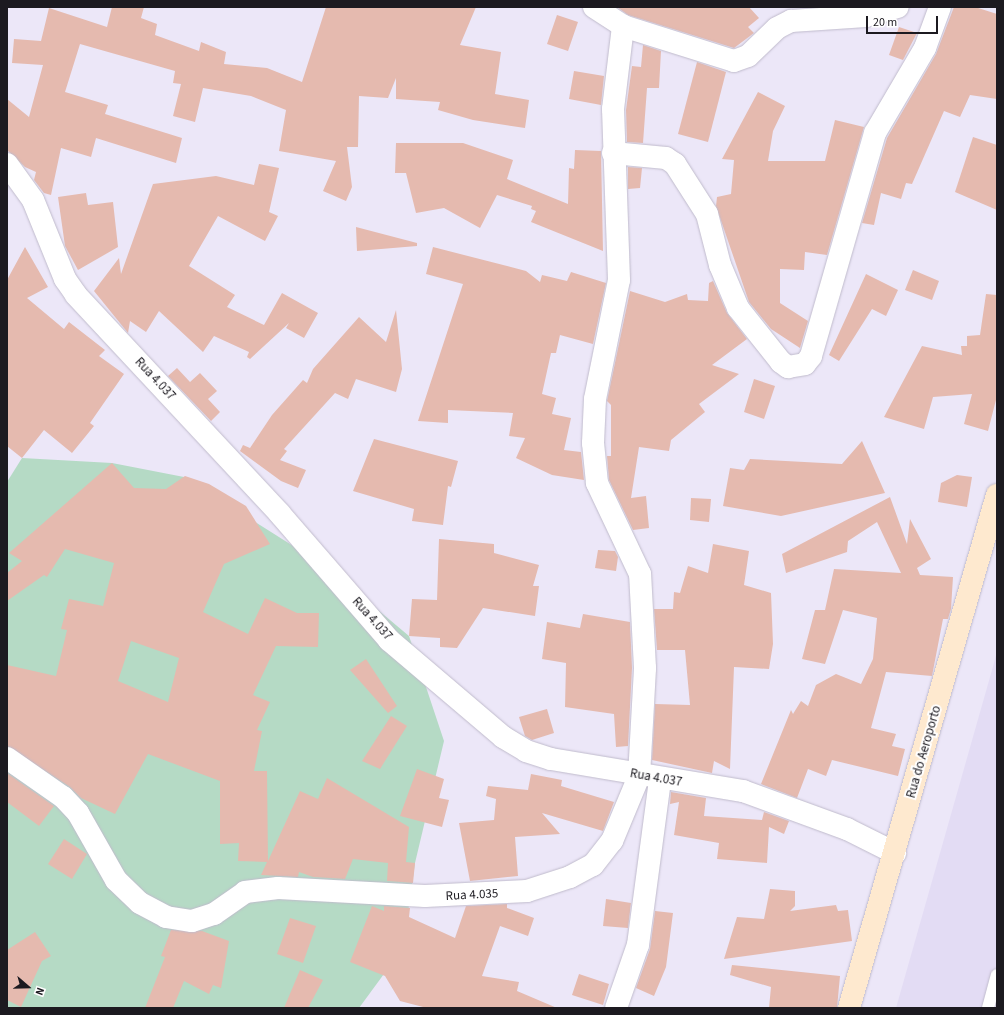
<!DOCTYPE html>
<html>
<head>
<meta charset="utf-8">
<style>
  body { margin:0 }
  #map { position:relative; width:1004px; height:1015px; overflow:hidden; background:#ece7f8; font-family:"Source Sans 3",sans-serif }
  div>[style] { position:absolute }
  .built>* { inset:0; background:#e3dcf4 }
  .green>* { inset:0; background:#b5dac5 }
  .building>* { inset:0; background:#e5baaf }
  .roads { filter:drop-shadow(0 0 1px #c0bbcc) drop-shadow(0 0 1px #c0bbcc) }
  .service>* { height:12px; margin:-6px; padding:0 6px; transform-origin:6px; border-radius:6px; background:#fff }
  .minor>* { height:22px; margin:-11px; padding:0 11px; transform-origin:11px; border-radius:11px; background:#fff }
  .secondary>* { height:22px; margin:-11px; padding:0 11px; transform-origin:11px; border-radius:11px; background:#fee9cf }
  span { translate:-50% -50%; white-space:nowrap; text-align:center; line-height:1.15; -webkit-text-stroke:4px #fff; paint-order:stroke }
  .street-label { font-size:13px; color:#1c1a20 }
  .frame { position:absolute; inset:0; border:8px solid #1c1a20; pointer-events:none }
  .north { position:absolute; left:8px; top:967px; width:40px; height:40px; -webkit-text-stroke:3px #fff; paint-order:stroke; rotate:110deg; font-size:11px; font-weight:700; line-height:16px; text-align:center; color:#1c1a20 }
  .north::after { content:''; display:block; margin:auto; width:14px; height:18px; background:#1c1a20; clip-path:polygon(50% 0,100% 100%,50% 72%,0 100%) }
  .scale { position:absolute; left:866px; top:16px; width:72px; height:18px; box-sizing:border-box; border:2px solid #1c1a20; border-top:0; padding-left:5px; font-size:12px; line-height:14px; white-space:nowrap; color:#1c1a20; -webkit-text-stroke:3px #fff; paint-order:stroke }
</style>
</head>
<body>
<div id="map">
  <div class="built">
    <div style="clip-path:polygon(997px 651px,997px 1008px,896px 1008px,994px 663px)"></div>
  </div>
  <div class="green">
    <div style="clip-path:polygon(22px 458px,112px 463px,184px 477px,328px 568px,409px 636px,444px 741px,415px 863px,403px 948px,359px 1008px,7px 1008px,7px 482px)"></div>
  </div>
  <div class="building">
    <div style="clip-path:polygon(112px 7px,144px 7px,141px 18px,157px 24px,155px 35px,199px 51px,201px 42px,226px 52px,224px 64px,267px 68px,302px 82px,326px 7px,476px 7px,460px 45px,501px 52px,495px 94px,529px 100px,525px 128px,473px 120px,438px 110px,440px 102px,396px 99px,396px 78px,388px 98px,359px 96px,358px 147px,347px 147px,352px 187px,346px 201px,323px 191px,336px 161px,279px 151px,286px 110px,251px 96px,203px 88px,195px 122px,173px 116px,181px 84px,173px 83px,175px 71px,80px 44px,65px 92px,108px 105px,105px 114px,182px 138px,176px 163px,96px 138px,91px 157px,61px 148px,51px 195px,44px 193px,34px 180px,36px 172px,25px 167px,7px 150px,7px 99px,29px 117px,43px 65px,12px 63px,14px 39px,41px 41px,49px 8px,107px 27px)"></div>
    <div style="clip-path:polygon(617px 7px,749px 7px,759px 18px,748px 27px,754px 33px,734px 48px,628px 15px)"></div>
    <div style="clip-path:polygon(954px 7px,975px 7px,997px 14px,997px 99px,970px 95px,960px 117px,944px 111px,912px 184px,906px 183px,901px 199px,881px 193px,874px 225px,862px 223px,887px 138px,936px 54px)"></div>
    <div style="clip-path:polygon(557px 15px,578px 22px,568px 51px,547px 44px)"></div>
    <div style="clip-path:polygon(899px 27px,917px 33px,903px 60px,889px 55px)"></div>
    <div style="clip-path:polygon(643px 45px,661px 51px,659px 88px,647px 88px,643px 143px,627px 142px,626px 110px,632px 66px,641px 67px)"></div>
    <div style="clip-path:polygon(697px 62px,726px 72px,708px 142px,678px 134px)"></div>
    <div style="clip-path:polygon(574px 71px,604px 76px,601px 105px,569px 99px)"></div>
    <div style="clip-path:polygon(758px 92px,785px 106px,773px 131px,768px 161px,825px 161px,835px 120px,864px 127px,827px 255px,805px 252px,804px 270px,780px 269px,780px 303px,808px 321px,800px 348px,771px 329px,749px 302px,716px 206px,717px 197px,731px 194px,734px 160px,722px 159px)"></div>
    <div style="clip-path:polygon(973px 137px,997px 145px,997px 210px,955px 192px)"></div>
    <div style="clip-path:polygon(396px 143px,463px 143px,513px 160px,507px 179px,568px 204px,569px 168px,574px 169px,575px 150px,601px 151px,603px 251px,531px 222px,536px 211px,531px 209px,532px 206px,497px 195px,480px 228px,444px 208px,416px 213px,406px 173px,395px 173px)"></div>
    <div style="clip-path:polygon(259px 164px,279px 168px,269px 212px,278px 216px,265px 241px,218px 216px,189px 266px,235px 295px,227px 307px,264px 325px,282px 293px,318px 313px,304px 338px,286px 328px,289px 323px,250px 359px,247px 357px,249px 352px,214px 336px,203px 352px,159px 311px,146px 332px,130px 321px,128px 333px,94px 291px,119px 258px,121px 274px,153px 184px,216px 176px,254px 185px)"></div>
    <div style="clip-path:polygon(628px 167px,642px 168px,640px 188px,628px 189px)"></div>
    <div style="clip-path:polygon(86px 193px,88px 205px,113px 202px,118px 247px,78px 270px,65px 246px,58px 197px)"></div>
    <div style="clip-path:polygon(356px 227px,417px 243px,417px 246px,357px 251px)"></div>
    <div style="clip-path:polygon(25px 247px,48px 287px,27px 298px,64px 329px,69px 322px,105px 350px,99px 356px,124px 374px,90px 423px,94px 426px,72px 453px,44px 430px,22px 458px,7px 446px,7px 280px)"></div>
    <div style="clip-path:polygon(433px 247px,526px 271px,540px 282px,542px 275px,567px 281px,571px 272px,606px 283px,593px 344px,560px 335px,556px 353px,551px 353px,542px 394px,556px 398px,552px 414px,571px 418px,564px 450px,581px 452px,584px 480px,552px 475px,516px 458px,525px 438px,509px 436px,513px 413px,448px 410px,448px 423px,418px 421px,463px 284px,426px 274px)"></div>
    <div style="clip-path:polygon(913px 270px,939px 281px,932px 300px,905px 290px)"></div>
    <div style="clip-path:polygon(866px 274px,898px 290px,886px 316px,872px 309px,839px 361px,829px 355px)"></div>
    <div style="clip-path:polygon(713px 281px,727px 313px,747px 339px,712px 365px,739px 374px,699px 404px,705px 412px,671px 440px,669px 451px,639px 447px,631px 498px,646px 496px,649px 528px,633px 530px,609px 480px,607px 456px,611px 456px,611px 405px,607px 401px,630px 291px,665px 302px,687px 294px,688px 300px,708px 301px,709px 283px)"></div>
    <div style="clip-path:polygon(986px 294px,997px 295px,997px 396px,988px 431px,964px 424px,972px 394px,933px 397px,924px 429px,884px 417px,922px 346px,962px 355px,961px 346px,967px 346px,967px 336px,980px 335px)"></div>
    <div style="clip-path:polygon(396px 310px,402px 369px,396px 392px,356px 379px,348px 399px,335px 393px,284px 449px,287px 451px,280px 460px,306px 470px,298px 488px,281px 481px,240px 451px,243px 445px,250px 448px,272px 415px,303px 380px,307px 383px,313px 369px,359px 317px,386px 342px)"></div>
    <div style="clip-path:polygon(177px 368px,190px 382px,200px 373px,217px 391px,208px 399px,220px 412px,211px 421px,168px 376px)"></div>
    <div style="clip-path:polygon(754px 379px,775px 386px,764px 419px,744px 412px)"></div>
    <div style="clip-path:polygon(374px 439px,458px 461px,451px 487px,448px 486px,443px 525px,412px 521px,414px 509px,353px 491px)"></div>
    <div style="clip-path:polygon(862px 441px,885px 493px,781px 516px,723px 506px,730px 468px,744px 470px,750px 459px,842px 464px)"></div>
    <div style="clip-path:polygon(evenodd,112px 463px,134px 488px,166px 489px,185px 476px,209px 484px,246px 506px,270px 544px,224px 564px,203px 612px,248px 634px,265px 598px,297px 613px,319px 613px,318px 647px,276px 646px,253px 695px,270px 702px,257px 730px,262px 731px,254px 771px,267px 771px,268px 861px,300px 791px,318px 799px,327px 778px,409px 827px,406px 862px,415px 863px,413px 883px,387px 881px,388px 863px,353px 859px,345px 879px,313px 877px,299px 872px,298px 877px,261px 875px,267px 862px,238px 861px,239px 843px,220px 844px,220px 781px,148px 754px,115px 814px,81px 798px,70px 787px,7px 746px,7px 665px,56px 676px,67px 630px,61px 629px,69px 599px,103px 606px,114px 563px,65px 549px,47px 577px,44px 575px,7px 601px,7px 573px,22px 561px,9px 553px,112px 463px,131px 641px,179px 658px,168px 702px,118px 681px,131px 641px)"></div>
    <div style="clip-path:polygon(957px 475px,972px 477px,967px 507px,938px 502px,941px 483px)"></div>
    <div style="clip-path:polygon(890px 497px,907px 544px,910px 519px,931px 559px,917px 568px,920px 575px,953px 577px,951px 609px,948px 619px,943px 619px,932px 676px,886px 672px,871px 728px,896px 734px,892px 746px,905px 749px,898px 776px,832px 760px,826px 776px,808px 769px,797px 798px,761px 784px,791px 710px,793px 714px,801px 701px,808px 706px,816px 685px,836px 674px,861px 684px,873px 659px,877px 618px,843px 610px,825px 664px,802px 659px,815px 610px,825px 610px,834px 569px,901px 573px,877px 522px,848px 541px,847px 552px,786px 573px,782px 554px)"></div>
    <div style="clip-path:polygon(691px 498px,711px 499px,709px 522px,690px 520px)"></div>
    <div style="clip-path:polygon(439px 539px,494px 544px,494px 553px,539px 565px,533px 586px,539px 586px,535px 616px,483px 608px,457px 648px,440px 647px,440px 638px,409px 636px,412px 599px,437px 600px)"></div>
    <div style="clip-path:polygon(713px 544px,749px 551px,744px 585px,771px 593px,773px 644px,769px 669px,734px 667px,730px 769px,714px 761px,712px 773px,652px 760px,655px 704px,690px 705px,685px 650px,657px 650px,654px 609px,673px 609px,674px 592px,680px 593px,688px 566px,708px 573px)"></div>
    <div style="clip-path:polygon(598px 550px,615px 551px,618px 557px,616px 571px,595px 568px)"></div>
    <div style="clip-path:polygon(583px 614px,630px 622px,632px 668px,628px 746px,616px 747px,614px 714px,565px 707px,566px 663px,542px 659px,547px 622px,580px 628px)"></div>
    <div style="clip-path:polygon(366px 659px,397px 706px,388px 713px,350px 670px)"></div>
    <div style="clip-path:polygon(547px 709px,554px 733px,532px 740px,525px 736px,519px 717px)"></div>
    <div style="clip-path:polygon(391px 716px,407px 726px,380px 769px,362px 761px)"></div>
    <div style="clip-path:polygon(417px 769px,444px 779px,439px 798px,449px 800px,442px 827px,400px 816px)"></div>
    <div style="clip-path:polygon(7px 773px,54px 806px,39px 826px,7px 802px)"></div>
    <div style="clip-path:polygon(531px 774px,562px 780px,561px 786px,614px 802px,603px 831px,542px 813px,560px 834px,515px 837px,518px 876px,470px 881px,459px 823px,494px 820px,496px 799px,486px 796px,488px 786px,528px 790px)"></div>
    <div style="clip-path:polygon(671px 792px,706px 798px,704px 816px,762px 820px,764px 812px,789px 821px,784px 834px,769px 827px,767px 863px,717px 859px,719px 843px,674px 835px,679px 802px,670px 804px)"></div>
    <div style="clip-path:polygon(64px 839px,87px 854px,72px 879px,48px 864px)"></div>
    <div style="clip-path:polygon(770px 889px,795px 891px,795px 906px,790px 911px,836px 905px,838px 911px,848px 910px,852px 941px,724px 959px,737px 917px,764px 919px)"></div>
    <div style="clip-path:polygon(606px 899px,631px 903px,628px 928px,603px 926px)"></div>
    <div style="clip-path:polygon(507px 904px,507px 908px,534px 918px,528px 936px,500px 926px,482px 976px,519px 982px,517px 991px,557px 1008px,427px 1008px,400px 1001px,385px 976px,350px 962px,372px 906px,384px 911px,384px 906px,410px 908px,409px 917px,455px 938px,466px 906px)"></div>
    <div style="clip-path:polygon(655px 911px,673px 913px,666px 967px,654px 996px,636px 988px,650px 949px)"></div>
    <div style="clip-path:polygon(290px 918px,316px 926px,303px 963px,277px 954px)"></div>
    <div style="clip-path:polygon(171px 930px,202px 931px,229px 941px,221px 988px,213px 985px,209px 994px,184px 981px,173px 1008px,145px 1008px,165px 957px,161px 956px)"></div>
    <div style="clip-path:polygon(35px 932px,51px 956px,42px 961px,21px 1007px,7px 1000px,7px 950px)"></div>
    <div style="clip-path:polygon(732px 965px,840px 976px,837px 1008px,769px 1008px,771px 987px,730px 975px)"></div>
    <div style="clip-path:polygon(300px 970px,323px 980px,308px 1008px,284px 1008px)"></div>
    <div style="clip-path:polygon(579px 974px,609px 984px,603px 1005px,572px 995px)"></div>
  </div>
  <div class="roads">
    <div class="service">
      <div style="left:988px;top:1008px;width:34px;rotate:-75deg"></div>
    </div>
    <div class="minor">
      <div style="left:594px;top:7px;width:35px;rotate:33deg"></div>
      <div style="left:623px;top:26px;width:116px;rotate:17.5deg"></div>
      <div style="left:734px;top:61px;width:15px;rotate:-20deg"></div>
      <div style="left:748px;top:56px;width:40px;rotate:-44deg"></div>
      <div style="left:777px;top:28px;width:16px;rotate:-27deg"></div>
      <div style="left:791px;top:21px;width:75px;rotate:-3.8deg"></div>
      <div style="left:866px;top:16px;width:33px;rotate:-16deg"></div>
      <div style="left:613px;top:153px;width:53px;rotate:5.4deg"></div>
      <div style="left:666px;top:158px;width:11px;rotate:34deg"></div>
      <div style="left:675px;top:164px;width:59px;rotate:57.4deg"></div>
      <div style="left:707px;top:214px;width:53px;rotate:75.7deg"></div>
      <div style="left:720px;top:265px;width:47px;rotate:67.3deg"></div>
      <div style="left:738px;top:308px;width:69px;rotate:51.5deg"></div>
      <div style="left:781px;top:362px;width:9px;rotate:36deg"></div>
      <div style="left:788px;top:367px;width:17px;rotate:-10deg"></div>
      <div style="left:805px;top:364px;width:10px;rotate:-53deg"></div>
      <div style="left:811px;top:356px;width:232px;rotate:-74deg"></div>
      <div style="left:875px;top:133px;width:99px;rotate:-59.5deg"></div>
      <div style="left:925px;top:48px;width:44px;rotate:-69.9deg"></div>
      <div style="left:7px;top:164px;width:44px;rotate:54.2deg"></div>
      <div style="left:33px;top:200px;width:85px;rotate:67.9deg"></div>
      <div style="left:65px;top:279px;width:19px;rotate:55deg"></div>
      <div style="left:76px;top:295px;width:299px;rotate:47deg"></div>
      <div style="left:280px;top:514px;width:167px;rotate:49.1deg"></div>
      <div style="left:389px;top:640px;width:150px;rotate:40.4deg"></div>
      <div style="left:503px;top:737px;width:27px;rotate:31deg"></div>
      <div style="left:526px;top:751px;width:26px;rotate:18deg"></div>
      <div style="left:551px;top:759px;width:195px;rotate:9.5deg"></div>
      <div style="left:743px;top:791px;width:111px;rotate:20.1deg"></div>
      <div style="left:847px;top:829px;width:54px;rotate:26.6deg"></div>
      <div style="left:7px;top:758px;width:68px;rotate:34.9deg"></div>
      <div style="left:63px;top:797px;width:22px;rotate:47deg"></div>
      <div style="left:78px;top:813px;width:77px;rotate:60.4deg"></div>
      <div style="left:116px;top:880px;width:33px;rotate:44deg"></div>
      <div style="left:140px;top:903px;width:30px;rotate:28deg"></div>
      <div style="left:166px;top:917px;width:26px;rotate:9deg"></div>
      <div style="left:192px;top:921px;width:23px;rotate:-18deg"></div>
      <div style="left:214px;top:914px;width:38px;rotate:-35deg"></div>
      <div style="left:245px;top:892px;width:33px;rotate:-7deg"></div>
      <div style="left:278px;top:888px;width:147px;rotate:3.1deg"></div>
      <div style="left:425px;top:896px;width:102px;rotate:-2.8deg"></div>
      <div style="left:527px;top:891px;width:45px;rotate:-18deg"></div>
      <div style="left:570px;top:877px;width:26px;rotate:-28deg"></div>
      <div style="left:593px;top:865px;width:31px;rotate:-52deg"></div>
      <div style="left:612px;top:841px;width:70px;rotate:-67.4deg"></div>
      <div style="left:639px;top:776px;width:108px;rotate:-86.8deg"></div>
      <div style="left:645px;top:668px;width:94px;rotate:-93deg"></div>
      <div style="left:640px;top:574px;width:101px;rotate:-115.3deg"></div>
      <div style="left:597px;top:483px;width:40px;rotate:-95.7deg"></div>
      <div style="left:593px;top:443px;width:44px;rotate:-87.4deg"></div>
      <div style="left:595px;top:399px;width:121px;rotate:-78.6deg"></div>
      <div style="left:619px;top:280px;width:171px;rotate:-92deg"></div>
      <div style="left:613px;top:109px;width:84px;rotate:-83.1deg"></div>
      <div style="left:616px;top:1008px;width:67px;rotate:-70.8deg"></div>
      <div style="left:638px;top:945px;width:166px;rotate:-82.4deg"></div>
    </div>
    <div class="secondary">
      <div style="left:849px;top:1008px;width:534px;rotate:-73.91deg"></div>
    </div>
  </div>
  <div class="street-label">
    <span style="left:155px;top:379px;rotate:47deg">Rua 4.037</span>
    <span style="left:372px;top:619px;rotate:48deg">Rua 4.037</span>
    <span style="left:924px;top:752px;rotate:-74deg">Rua do Aeroporto</span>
    <span style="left:656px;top:778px;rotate:10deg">Rua 4.037</span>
    <span style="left:472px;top:895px;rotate:-3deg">Rua 4.035</span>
  </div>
  <div class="frame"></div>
  <div class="north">N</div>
  <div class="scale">20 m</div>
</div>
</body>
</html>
